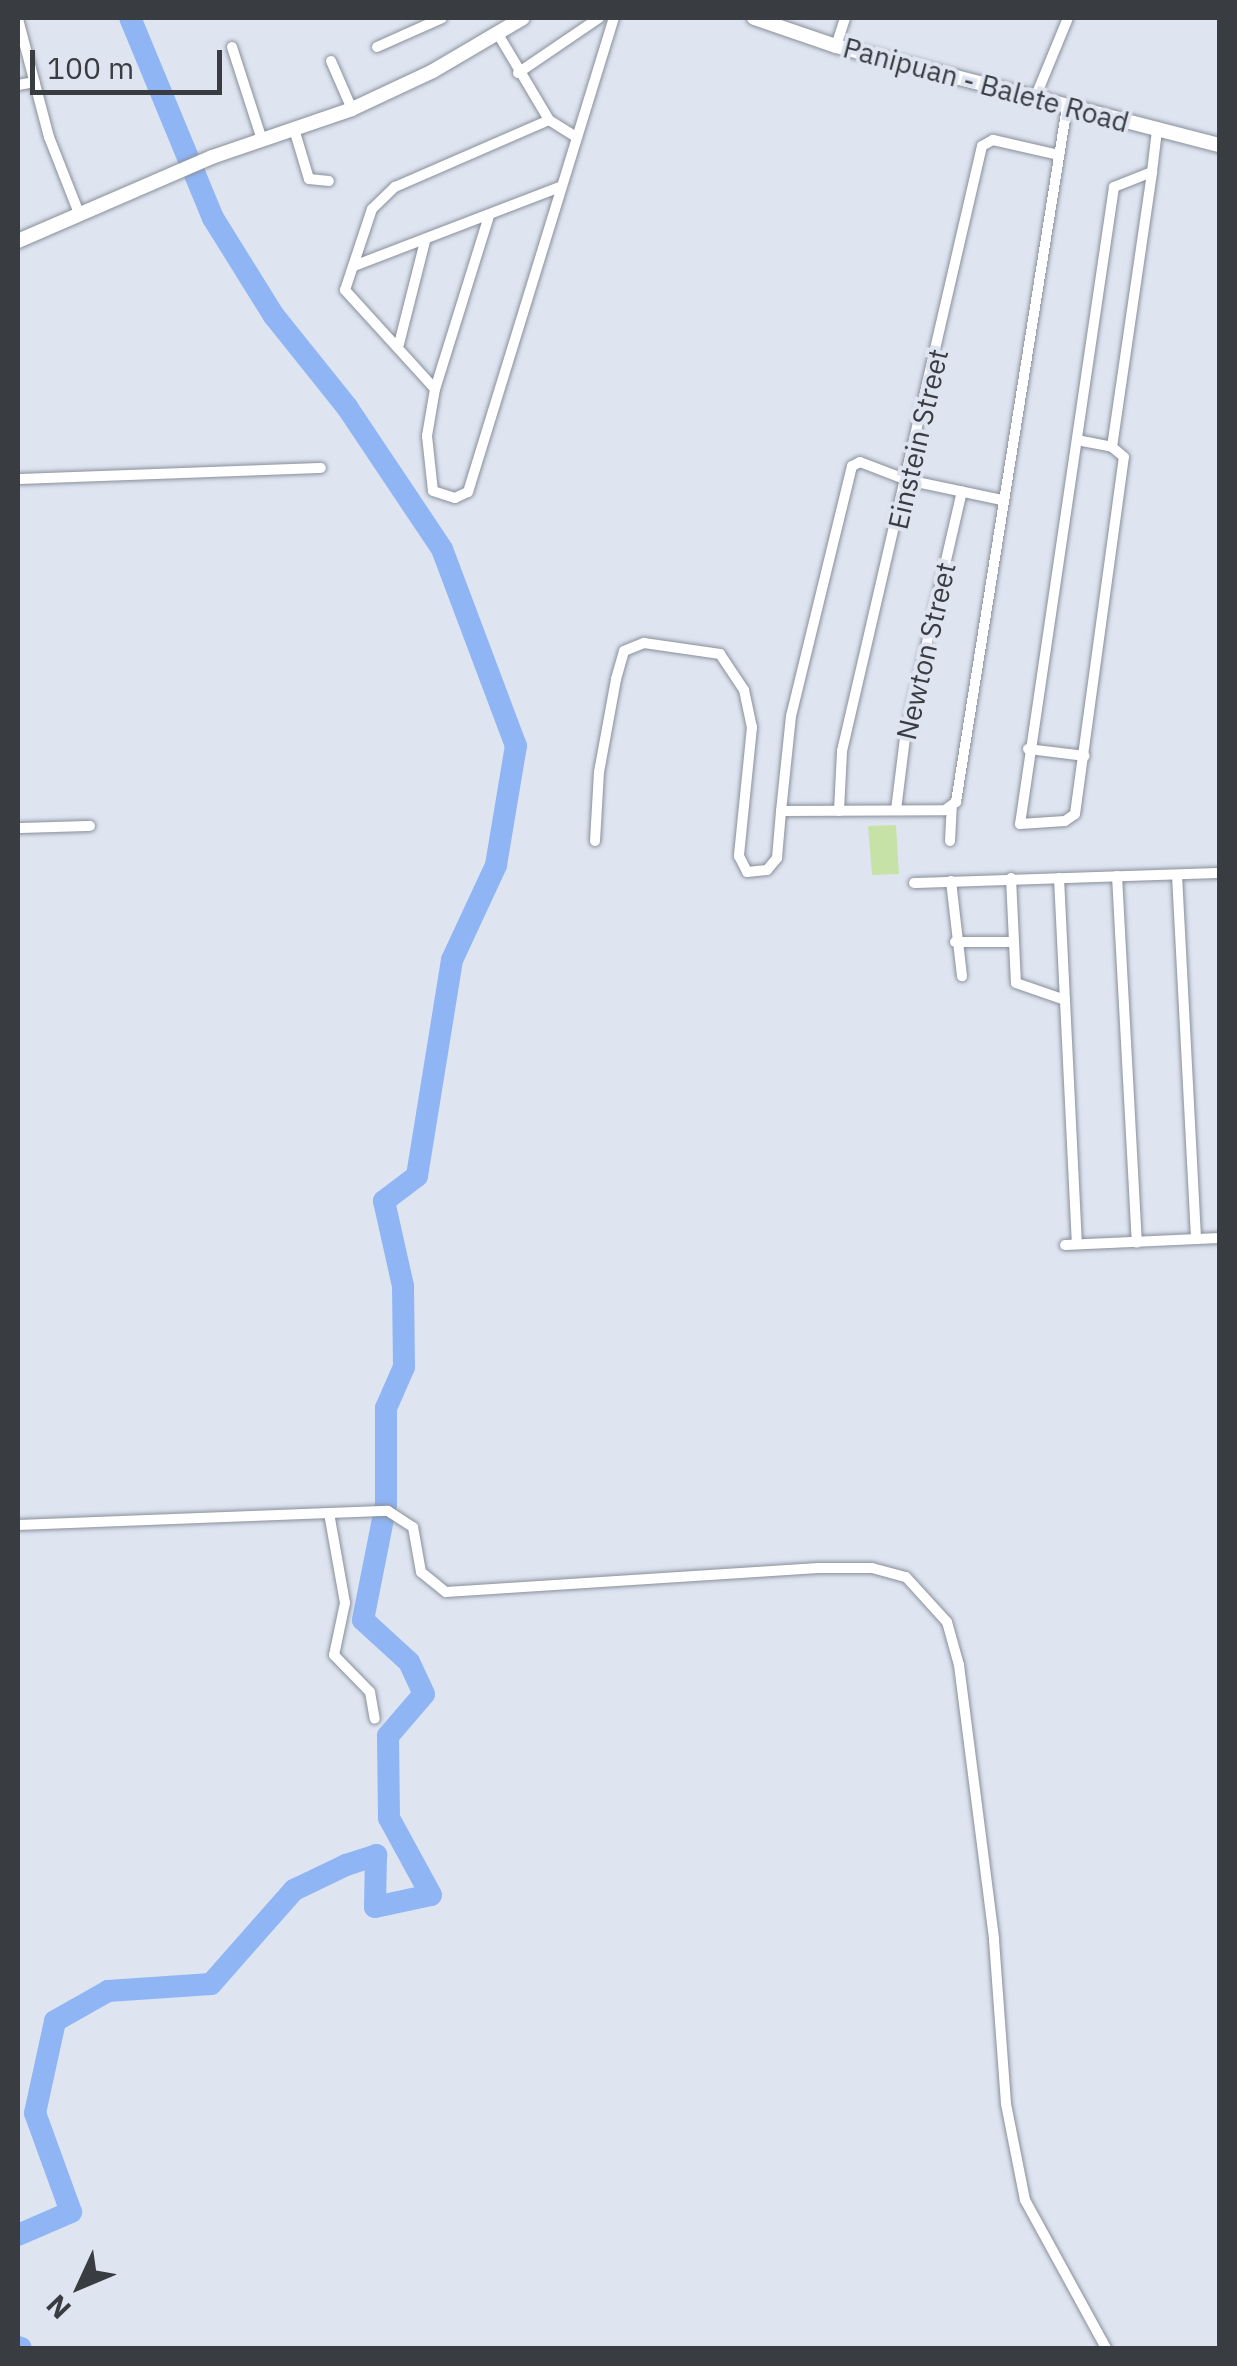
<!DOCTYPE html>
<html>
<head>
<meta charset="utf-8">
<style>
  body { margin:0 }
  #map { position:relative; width:1237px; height:2366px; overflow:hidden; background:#dee5f1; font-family:"IBM Plex Sans",sans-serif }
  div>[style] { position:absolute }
  .green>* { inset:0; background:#c6e2a6 }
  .river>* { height:22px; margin:-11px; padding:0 11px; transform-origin:11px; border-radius:11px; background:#8fb5f5 }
  .roads { filter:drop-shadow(0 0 2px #898f9a) drop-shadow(0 0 2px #898f9a) }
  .street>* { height:10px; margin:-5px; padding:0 5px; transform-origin:5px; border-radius:5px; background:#fff }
  .secondary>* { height:14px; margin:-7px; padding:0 7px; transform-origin:7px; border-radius:7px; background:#fff }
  span { translate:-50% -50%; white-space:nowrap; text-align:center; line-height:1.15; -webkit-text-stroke:8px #dee5f1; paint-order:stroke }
  .street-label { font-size:28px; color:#393c41 }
  .frame { position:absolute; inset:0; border:20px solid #393c41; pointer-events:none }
  .north { position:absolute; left:30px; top:2236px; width:100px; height:100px; -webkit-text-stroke:8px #dee5f1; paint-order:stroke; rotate:226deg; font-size:28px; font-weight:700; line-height:40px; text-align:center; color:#393c41 }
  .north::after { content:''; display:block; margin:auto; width:35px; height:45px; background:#393c41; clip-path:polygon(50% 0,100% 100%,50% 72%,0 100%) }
  .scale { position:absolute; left:30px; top:50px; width:192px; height:45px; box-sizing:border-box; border:5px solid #393c41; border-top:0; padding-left:12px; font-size:30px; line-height:35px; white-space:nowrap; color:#393c41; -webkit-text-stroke:8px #dee5f1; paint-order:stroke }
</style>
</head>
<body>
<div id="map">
  <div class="green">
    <div style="clip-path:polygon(896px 825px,899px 874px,872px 875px,868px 826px)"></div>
  </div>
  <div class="river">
    <div style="left:18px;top:2235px;width:58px;rotate:-23.5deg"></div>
    <div style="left:71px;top:2212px;width:105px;rotate:-110deg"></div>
    <div style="left:35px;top:2113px;width:94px;rotate:-77.7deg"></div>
    <div style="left:55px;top:2021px;width:61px;rotate:-29.5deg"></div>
    <div style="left:108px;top:1991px;width:103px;rotate:-3.9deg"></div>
    <div style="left:211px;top:1984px;width:125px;rotate:-48.6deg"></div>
    <div style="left:294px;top:1890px;width:58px;rotate:-25.7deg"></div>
    <div style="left:346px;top:1865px;width:32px;rotate:-18deg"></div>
    <div style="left:376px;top:1855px;width:52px;rotate:91.1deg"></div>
    <div style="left:375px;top:1907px;width:57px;rotate:-12.1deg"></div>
    <div style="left:431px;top:1895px;width:88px;rotate:-118.6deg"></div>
    <div style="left:389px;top:1818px;width:82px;rotate:-90.7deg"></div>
    <div style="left:388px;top:1736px;width:55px;rotate:-49.4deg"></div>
    <div style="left:424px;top:1694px;width:35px;rotate:-115deg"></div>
    <div style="left:409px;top:1662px;width:62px;rotate:-137.6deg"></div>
    <div style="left:363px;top:1620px;width:118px;rotate:-78.8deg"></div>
    <div style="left:386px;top:1504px;width:96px;rotate:-90deg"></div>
    <div style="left:386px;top:1408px;width:45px;rotate:-66.3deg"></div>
    <div style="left:404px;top:1367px;width:81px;rotate:-90.7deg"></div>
    <div style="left:403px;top:1286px;width:87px;rotate:-102.6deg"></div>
    <div style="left:384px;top:1201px;width:41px;rotate:-37.1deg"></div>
    <div style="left:417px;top:1176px;width:219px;rotate:-80.8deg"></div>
    <div style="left:452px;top:960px;width:105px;rotate:-65.1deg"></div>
    <div style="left:496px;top:865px;width:121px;rotate:-80.5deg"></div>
    <div style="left:516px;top:746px;width:210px;rotate:-110.6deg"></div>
    <div style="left:442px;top:549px;width:171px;rotate:-123.8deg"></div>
    <div style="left:347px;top:407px;width:117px;rotate:-128.7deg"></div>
    <div style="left:274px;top:316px;width:115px;rotate:-121.9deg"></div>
    <div style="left:213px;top:218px;width:217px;rotate:-112.5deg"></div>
    <div style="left:18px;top:2347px;width:3px;rotate:18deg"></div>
  </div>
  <div class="roads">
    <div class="street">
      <div style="left:18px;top:19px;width:122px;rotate:75.3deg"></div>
      <div style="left:49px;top:137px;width:82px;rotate:68.5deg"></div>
      <div style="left:498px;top:34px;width:100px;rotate:59.3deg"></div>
      <div style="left:836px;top:46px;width:29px;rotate:-72deg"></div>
      <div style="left:232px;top:47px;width:98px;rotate:72.1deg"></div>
      <div style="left:377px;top:47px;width:71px;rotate:-24deg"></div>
      <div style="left:331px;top:61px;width:52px;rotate:66.4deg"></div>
      <div style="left:518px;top:73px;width:98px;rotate:-34.2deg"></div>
      <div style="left:18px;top:85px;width:17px;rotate:-10deg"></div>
      <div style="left:1035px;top:98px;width:87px;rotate:-67.6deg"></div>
      <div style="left:294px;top:129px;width:52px;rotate:73.3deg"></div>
      <div style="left:309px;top:179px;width:20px;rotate:6deg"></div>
      <div style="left:1152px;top:172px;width:41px;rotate:158.5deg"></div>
      <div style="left:1114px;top:187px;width:644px;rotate:98.39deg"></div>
      <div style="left:1020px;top:824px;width:45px;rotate:-3.8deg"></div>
      <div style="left:1065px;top:821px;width:12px;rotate:-35deg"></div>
      <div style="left:1075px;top:814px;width:360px;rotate:-82.2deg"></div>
      <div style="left:1124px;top:457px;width:16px;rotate:-140deg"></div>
      <div style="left:1112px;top:447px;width:278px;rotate:-81.7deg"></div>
      <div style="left:1152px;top:172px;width:42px;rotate:-83.2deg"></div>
      <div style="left:489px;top:216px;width:181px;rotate:107.3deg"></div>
      <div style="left:435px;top:389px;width:48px;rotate:99.7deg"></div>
      <div style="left:427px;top:436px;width:55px;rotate:83.8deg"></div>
      <div style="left:433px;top:491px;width:23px;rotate:18deg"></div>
      <div style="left:455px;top:498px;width:14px;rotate:-25deg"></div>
      <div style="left:468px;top:492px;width:496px;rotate:-72.9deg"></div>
      <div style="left:354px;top:266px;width:221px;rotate:-21deg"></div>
      <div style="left:399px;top:344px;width:106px;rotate:-75.8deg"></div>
      <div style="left:435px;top:389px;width:134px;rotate:-132.3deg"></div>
      <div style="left:345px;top:290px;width:85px;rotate:-71.6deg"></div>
      <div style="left:372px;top:209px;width:32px;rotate:-44deg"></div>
      <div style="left:395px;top:187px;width:168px;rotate:-23.5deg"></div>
      <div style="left:549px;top:120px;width:32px;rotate:32deg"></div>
      <div style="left:1077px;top:440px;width:36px;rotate:11deg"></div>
      <div style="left:18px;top:479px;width:303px;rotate:-2.1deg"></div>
      <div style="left:1002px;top:500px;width:97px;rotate:-168.1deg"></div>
      <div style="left:907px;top:480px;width:50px;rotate:-159deg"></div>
      <div style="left:860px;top:462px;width:9px;rotate:153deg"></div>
      <div style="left:852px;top:466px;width:257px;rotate:103.7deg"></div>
      <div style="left:791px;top:716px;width:96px;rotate:96deg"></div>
      <div style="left:781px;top:811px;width:164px;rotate:-0.3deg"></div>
      <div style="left:945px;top:810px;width:14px;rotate:-36deg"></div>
      <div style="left:956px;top:802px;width:704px;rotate:-80.93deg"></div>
      <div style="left:1028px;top:749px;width:57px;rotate:7deg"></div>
      <div style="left:896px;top:810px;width:73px;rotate:-82.9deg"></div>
      <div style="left:905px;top:738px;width:253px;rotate:-77deg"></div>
      <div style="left:839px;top:811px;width:60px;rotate:-87.1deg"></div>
      <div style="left:842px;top:751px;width:621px;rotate:-76.97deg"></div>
      <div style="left:982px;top:146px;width:13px;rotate:-29deg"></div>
      <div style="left:993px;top:140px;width:68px;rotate:12.8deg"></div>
      <div style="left:18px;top:828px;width:72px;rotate:-1.6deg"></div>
      <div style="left:595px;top:841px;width:69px;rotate:-86.7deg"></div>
      <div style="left:599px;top:772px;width:95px;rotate:-79.6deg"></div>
      <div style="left:616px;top:679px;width:29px;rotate:-74deg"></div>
      <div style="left:624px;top:651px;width:22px;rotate:-22deg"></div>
      <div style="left:644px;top:643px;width:77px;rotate:8.2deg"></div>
      <div style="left:720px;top:654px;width:43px;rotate:56.3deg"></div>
      <div style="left:744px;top:690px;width:38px;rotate:78deg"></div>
      <div style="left:752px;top:727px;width:130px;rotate:95.8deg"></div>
      <div style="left:739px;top:856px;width:18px;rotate:63deg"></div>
      <div style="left:747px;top:872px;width:20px;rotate:-6deg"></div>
      <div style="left:767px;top:870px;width:16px;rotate:-50deg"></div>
      <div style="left:777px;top:858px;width:47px;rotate:-85.1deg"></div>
      <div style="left:950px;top:841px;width:34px;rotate:-87deg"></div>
      <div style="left:1177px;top:875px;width:364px;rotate:87deg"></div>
      <div style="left:1117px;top:876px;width:367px;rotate:86.9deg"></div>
      <div style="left:1011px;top:878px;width:105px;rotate:87.3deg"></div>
      <div style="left:1016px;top:983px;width:52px;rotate:19.1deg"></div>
      <div style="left:1059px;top:878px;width:366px;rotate:87.2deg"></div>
      <div style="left:951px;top:881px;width:96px;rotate:83.4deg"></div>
      <div style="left:914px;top:883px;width:306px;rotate:-1.9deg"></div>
      <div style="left:955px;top:942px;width:58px"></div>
      <div style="left:1065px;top:1245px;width:155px;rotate:-2.6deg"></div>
      <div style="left:329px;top:1513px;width:91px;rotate:79.9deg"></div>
      <div style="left:345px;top:1603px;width:53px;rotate:101.9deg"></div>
      <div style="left:334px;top:1655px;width:52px;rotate:45.8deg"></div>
      <div style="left:370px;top:1692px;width:27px;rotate:80deg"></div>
      <div style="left:18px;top:1525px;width:370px;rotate:-2.2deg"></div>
      <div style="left:388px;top:1511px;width:30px;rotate:33deg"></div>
      <div style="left:413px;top:1527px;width:46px;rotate:79.9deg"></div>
      <div style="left:421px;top:1572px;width:32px;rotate:39deg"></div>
      <div style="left:446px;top:1592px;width:373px;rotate:-3.7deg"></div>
      <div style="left:818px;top:1568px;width:54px"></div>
      <div style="left:872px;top:1568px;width:35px;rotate:15deg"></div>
      <div style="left:906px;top:1577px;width:61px;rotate:47.7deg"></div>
      <div style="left:947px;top:1622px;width:45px;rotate:74.4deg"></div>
      <div style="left:959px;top:1665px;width:277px;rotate:82.7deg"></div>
      <div style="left:994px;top:1940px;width:164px;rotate:85.8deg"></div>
      <div style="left:1006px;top:2104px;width:98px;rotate:78.8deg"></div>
      <div style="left:1025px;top:2200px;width:169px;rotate:61.3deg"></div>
    </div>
    <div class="secondary">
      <div style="left:754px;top:18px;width:87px;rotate:18.9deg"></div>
      <div style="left:836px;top:46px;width:397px;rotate:14.5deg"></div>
      <div style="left:18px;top:241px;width:211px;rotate:-23.4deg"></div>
      <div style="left:212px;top:157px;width:148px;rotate:-18.9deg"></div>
      <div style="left:352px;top:109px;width:89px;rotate:-25.1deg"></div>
      <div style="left:433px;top:71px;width:104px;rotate:-30.5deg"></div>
    </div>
  </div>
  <div class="street-label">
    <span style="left:986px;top:85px;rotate:15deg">Panipuan - Balete Road</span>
    <span style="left:918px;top:439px;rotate:-77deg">Einstein Street</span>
    <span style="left:926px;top:651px;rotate:-77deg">Newton Street</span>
  </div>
  <div class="frame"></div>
  <div class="north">N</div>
  <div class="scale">100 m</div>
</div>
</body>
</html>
